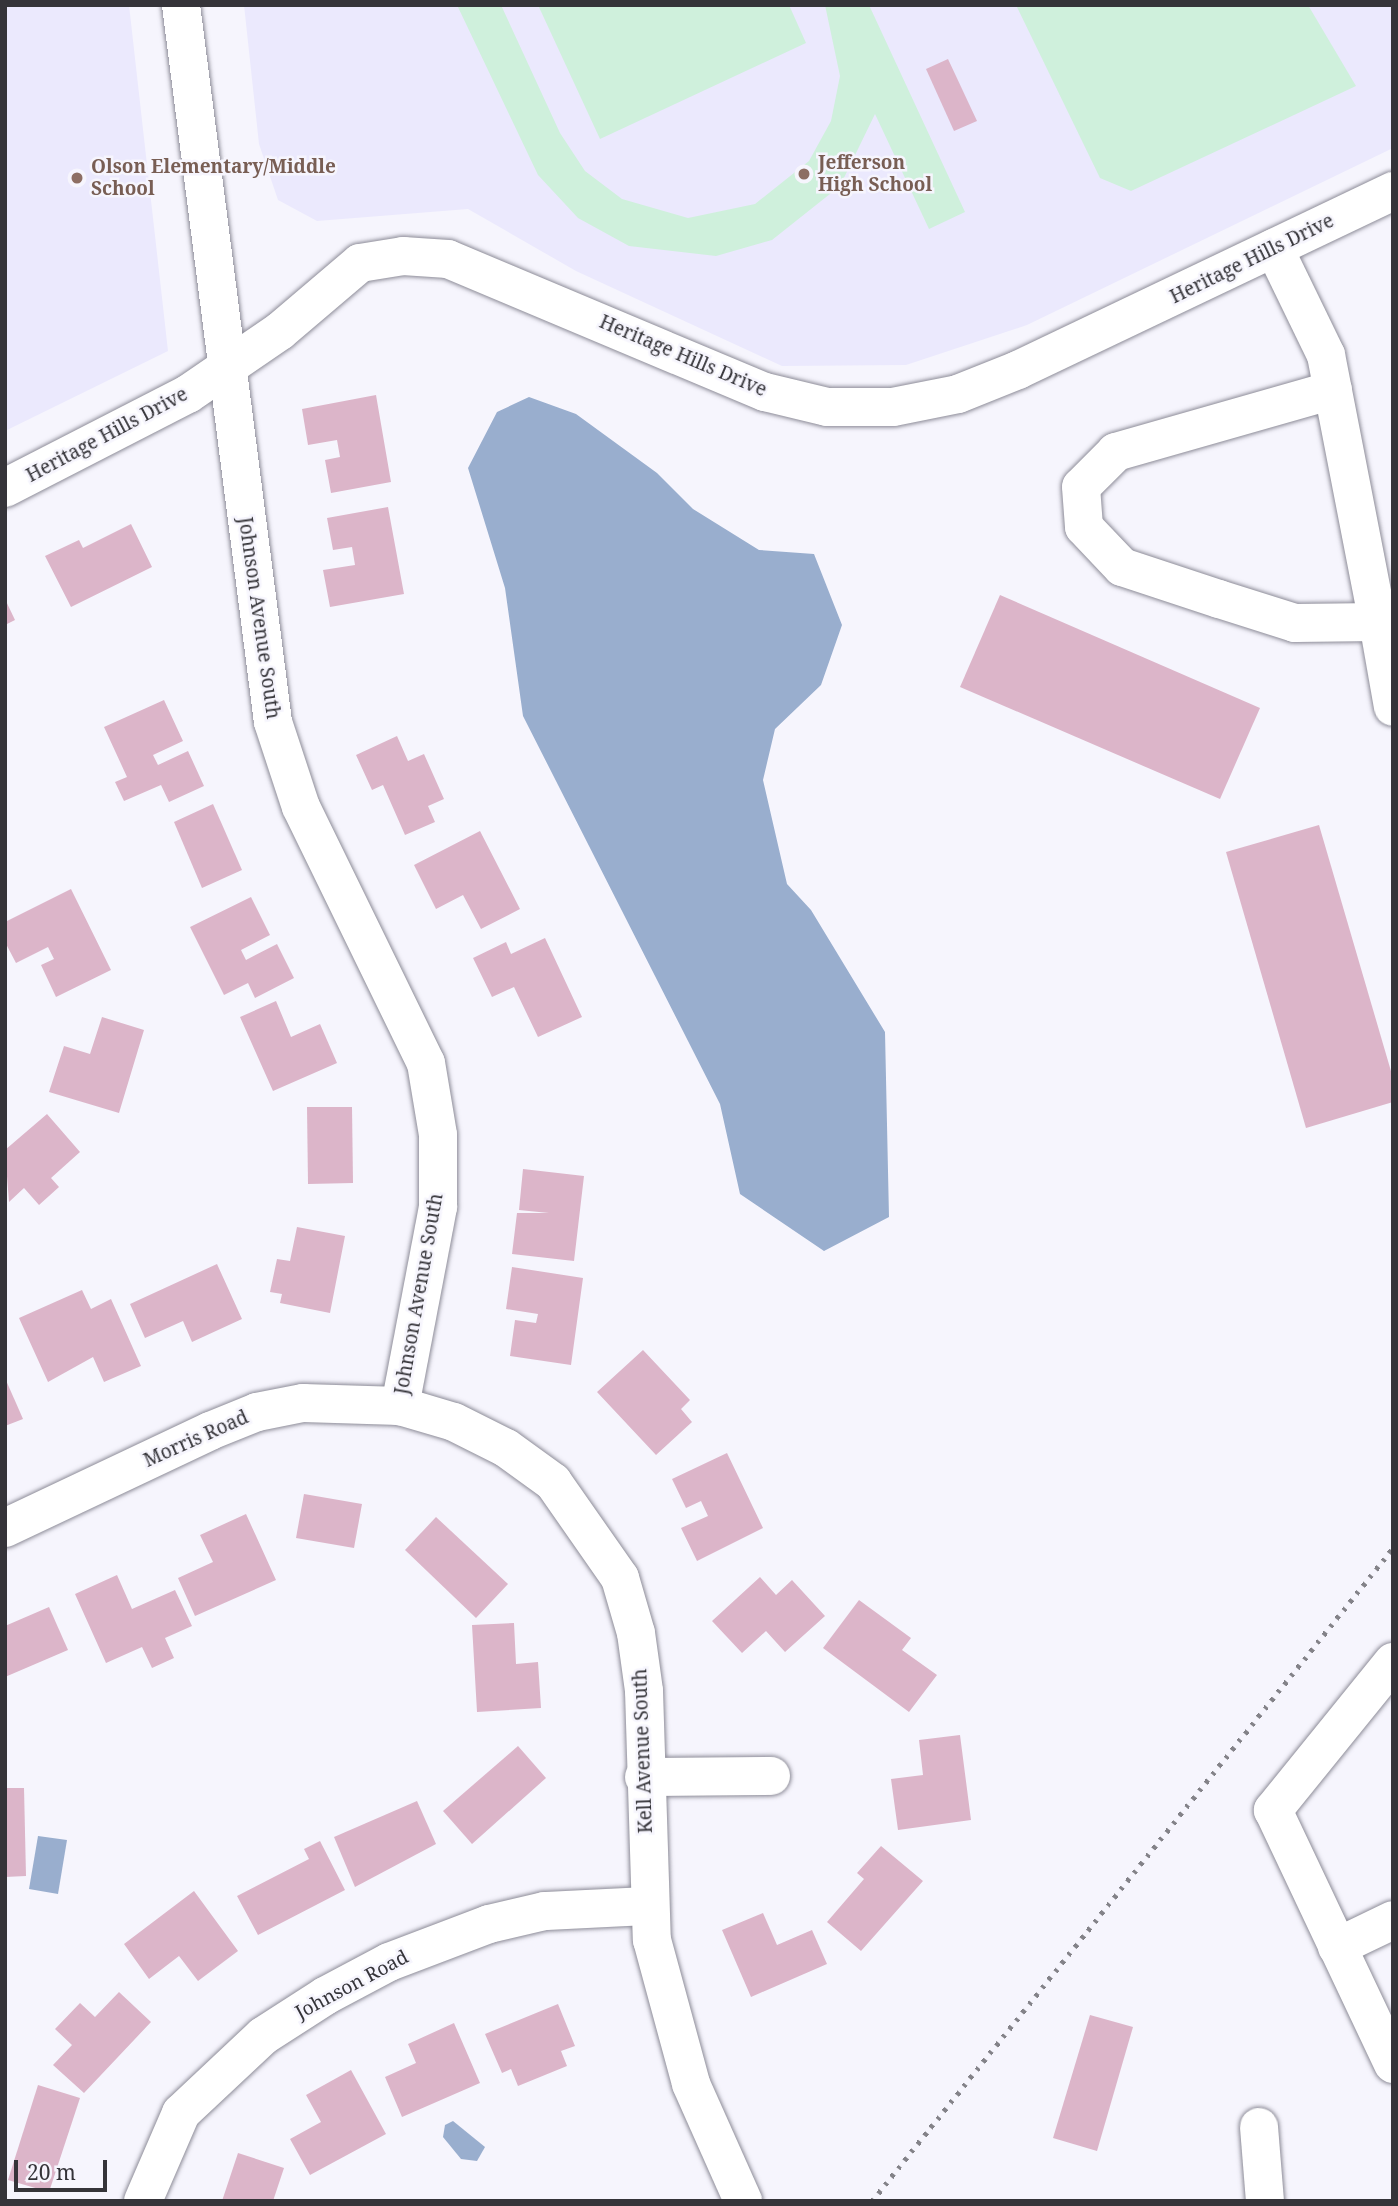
<!DOCTYPE html>
<html>
<head>
<meta charset="utf-8">
<style>
  body { margin:0 }
  #map { position:relative; width:1398px; height:2206px; overflow:hidden; background:#f6f5fd; font-family:"Noto Serif",serif }
  div>[style] { position:absolute }
  .built>* { inset:0; background:#ebe9fd }
  .green>* { inset:0; background:#cff0dc }
  .water>* { inset:0; background:#99aece }
  .building>* { inset:0; background:#dcb5c9 }
  .roads { filter:drop-shadow(0 0 2px #8d8c98) drop-shadow(0 0 2px #8d8c98) }
  .minor>* { height:38px; margin:-19px; padding:0 19px; transform-origin:19px; border-radius:19px; background:#fff }
  .rail>* { height:5px; margin-top:-2.5px; transform-origin:0; background:repeating-linear-gradient(90deg,#838288 0 3.5px,transparent 0 10.5px) }
  .dots>* { width:19px; height:19px; translate:-50% -50%; box-sizing:border-box; border:4px solid #f6f5fd; border-radius:50% }
  span { translate:-50% -50%; white-space:nowrap; text-align:center; line-height:1.15; -webkit-text-stroke:5px #f6f5fd; paint-order:stroke }
  .education-label { font-size:19px; color:#785e54; font-weight:700 }
  .left { translate:0 -50%; text-align:left }
  .street-label { font-size:19px; color:#353439 }
  .frame { position:absolute; inset:0; border:7px solid #353439; pointer-events:none }
  .scale { position:absolute; left:14px; top:2160px; width:93px; height:32px; box-sizing:border-box; border:4px solid #353439; border-top:0; padding-left:9px; font-size:21px; line-height:24px; white-space:nowrap; color:#353439; -webkit-text-stroke:5px #f6f5fd; paint-order:stroke }
</style>
</head>
<body>
<div id="map">
  <div class="built">
    <div style="clip-path:polygon(5px 5px,129px 5px,168px 351px,5px 431px)"></div>
    <div style="clip-path:polygon(244px 5px,1393px 5px,1393px 148px,1027px 325px,906px 365px,782px 366px,576px 271px,468px 209px,317px 221px,278px 200px,259px 144px)"></div>
  </div>
  <div class="green">
    <div style="clip-path:polygon(457px 5px,501px 5px,560px 133px,585px 171px,622px 199px,688px 218px,755px 204px,809px 161px,831px 121px,840px 76px,825px 5px,869px 5px,965px 212px,929px 229px,875px 114px,840px 186px,772px 240px,716px 256px,629px 246px,578px 218px,538px 175px)"></div>
    <div style="clip-path:polygon(538px 5px,789px 5px,806px 43px,600px 139px)"></div>
    <div style="clip-path:polygon(1016px 5px,1308px 5px,1356px 86px,1131px 191px,1100px 178px)"></div>
  </div>
  <div class="water">
    <div style="clip-path:polygon(529px 397px,576px 414px,657px 473px,693px 509px,759px 550px,814px 554px,842px 625px,821px 685px,775px 729px,763px 780px,787px 884px,811px 910px,885px 1032px,889px 1217px,824px 1251px,740px 1194px,720px 1104px,523px 716px,505px 588px,468px 468px,497px 412px)"></div>
    <div style="clip-path:polygon(38px 1836px,67px 1840px,58px 1894px,29px 1889px)"></div>
    <div style="clip-path:polygon(453px 2121px,485px 2147px,477px 2161px,461px 2159px,443px 2137px,445px 2125px)"></div>
  </div>
  <div class="building">
    <div style="clip-path:polygon(948px 59px,977px 121px,954px 131px,926px 69px)"></div>
    <div style="clip-path:polygon(376px 395px,391px 482px,331px 493px,325px 460px,340px 457px,337px 440px,308px 445px,302px 409px)"></div>
    <div style="clip-path:polygon(388px 507px,404px 594px,330px 607px,323px 570px,355px 565px,352px 547px,333px 550px,327px 518px)"></div>
    <div style="clip-path:polygon(131px 524px,152px 567px,71px 607px,45px 556px,79px 540px,83px 548px)"></div>
    <div style="clip-path:polygon(1000px 595px,1260px 708px,1220px 799px,960px 687px)"></div>
    <div style="clip-path:polygon(5px 599px,15px 620px,5px 625px)"></div>
    <div style="clip-path:polygon(164px 700px,183px 741px,153px 755px,158px 765px,188px 751px,204px 786px,169px 802px,161px 785px,124px 801px,115px 782px,127px 777px,104px 727px)"></div>
    <div style="clip-path:polygon(397px 736px,408px 761px,424px 754px,444px 799px,428px 806px,435px 822px,405px 835px,383px 785px,372px 790px,356px 755px)"></div>
    <div style="clip-path:polygon(213px 804px,242px 870px,202px 888px,174px 822px)"></div>
    <div style="clip-path:polygon(1319px 825px,1393px 1078px,1393px 1102px,1306px 1128px,1226px 852px)"></div>
    <div style="clip-path:polygon(480px 831px,520px 909px,481px 929px,463px 895px,436px 909px,414px 865px)"></div>
    <div style="clip-path:polygon(71px 889px,111px 970px,56px 997px,41px 965px,54px 959px,48px 947px,16px 963px,5px 942px,5px 922px)"></div>
    <div style="clip-path:polygon(251px 897px,270px 935px,241px 950px,246px 960px,277px 944px,294px 978px,255px 998px,248px 983px,224px 995px,190px 927px)"></div>
    <div style="clip-path:polygon(545px 938px,582px 1017px,538px 1037px,514px 987px,492px 997px,473px 958px,506px 942px,511px 954px)"></div>
    <div style="clip-path:polygon(276px 1001px,291px 1037px,320px 1024px,337px 1063px,273px 1091px,240px 1017px)"></div>
    <div style="clip-path:polygon(102px 1017px,144px 1030px,119px 1113px,49px 1092px,64px 1046px,90px 1054px)"></div>
    <div style="clip-path:polygon(307px 1107px,352px 1107px,353px 1183px,308px 1184px)"></div>
    <div style="clip-path:polygon(47px 1114px,80px 1152px,51px 1178px,59px 1187px,39px 1205px,24px 1188px,9px 1202px,5px 1150px)"></div>
    <div style="clip-path:polygon(523px 1169px,584px 1176px,574px 1261px,512px 1254px,517px 1213px,549px 1213px,519px 1210px)"></div>
    <div style="clip-path:polygon(297px 1227px,345px 1236px,330px 1313px,280px 1303px,282px 1294px,270px 1292px,277px 1259px,290px 1261px)"></div>
    <div style="clip-path:polygon(217px 1264px,242px 1319px,192px 1342px,183px 1321px,145px 1338px,130px 1304px)"></div>
    <div style="clip-path:polygon(512px 1267px,583px 1278px,571px 1365px,510px 1356px,515px 1320px,536px 1323px,538px 1314px,506px 1309px)"></div>
    <div style="clip-path:polygon(82px 1290px,91px 1309px,111px 1299px,141px 1366px,104px 1382px,93px 1357px,48px 1382px,19px 1318px)"></div>
    <div style="clip-path:polygon(643px 1350px,690px 1400px,681px 1409px,692px 1422px,656px 1455px,597px 1392px)"></div>
    <div style="clip-path:polygon(5px 1378px,23px 1419px,5px 1426px)"></div>
    <div style="clip-path:polygon(727px 1453px,763px 1528px,697px 1561px,681px 1528px,708px 1516px,701px 1501px,686px 1508px,672px 1479px)"></div>
    <div style="clip-path:polygon(304px 1494px,362px 1504px,354px 1548px,296px 1538px)"></div>
    <div style="clip-path:polygon(246px 1514px,276px 1580px,195px 1616px,178px 1578px,213px 1562px,200px 1535px)"></div>
    <div style="clip-path:polygon(436px 1517px,508px 1584px,476px 1618px,405px 1550px)"></div>
    <div style="clip-path:polygon(117px 1575px,132px 1609px,175px 1590px,192px 1626px,165px 1638px,174px 1658px,152px 1668px,142px 1647px,106px 1663px,75px 1594px)"></div>
    <div style="clip-path:polygon(760px 1577px,776px 1595px,792px 1580px,825px 1616px,785px 1652px,766px 1631px,742px 1653px,712px 1621px)"></div>
    <div style="clip-path:polygon(859px 1600px,911px 1638px,902px 1650px,937px 1675px,909px 1712px,823px 1648px)"></div>
    <div style="clip-path:polygon(49px 1607px,68px 1650px,5px 1677px,5px 1626px)"></div>
    <div style="clip-path:polygon(514px 1623px,516px 1664px,538px 1662px,541px 1708px,477px 1712px,472px 1625px)"></div>
    <div style="clip-path:polygon(960px 1735px,971px 1820px,898px 1830px,891px 1779px,923px 1775px,919px 1740px)"></div>
    <div style="clip-path:polygon(518px 1746px,546px 1778px,472px 1844px,443px 1811px)"></div>
    <div style="clip-path:polygon(5px 1788px,24px 1788px,26px 1876px,5px 1877px)"></div>
    <div style="clip-path:polygon(417px 1801px,436px 1844px,355px 1887px,334px 1837px)"></div>
    <div style="clip-path:polygon(320px 1841px,345px 1890px,258px 1935px,237px 1896px,309px 1859px,304px 1849px)"></div>
    <div style="clip-path:polygon(881px 1846px,923px 1881px,861px 1951px,827px 1922px,864px 1879px,857px 1873px)"></div>
    <div style="clip-path:polygon(194px 1891px,238px 1951px,198px 1981px,179px 1956px,149px 1979px,124px 1944px)"></div>
    <div style="clip-path:polygon(763px 1913px,777px 1945px,812px 1930px,827px 1964px,751px 1997px,722px 1930px)"></div>
    <div style="clip-path:polygon(119px 1992px,151px 2022px,84px 2093px,53px 2065px,72px 2045px,55px 2029px,80px 2003px,95px 2017px)"></div>
    <div style="clip-path:polygon(558px 2004px,575px 2046px,561px 2051px,567px 2066px,518px 2086px,511px 2069px,502px 2073px,485px 2034px)"></div>
    <div style="clip-path:polygon(1090px 2015px,1133px 2027px,1097px 2151px,1053px 2138px)"></div>
    <div style="clip-path:polygon(454px 2023px,480px 2083px,402px 2117px,385px 2077px,416px 2063px,408px 2044px)"></div>
    <div style="clip-path:polygon(351px 2070px,386px 2134px,310px 2175px,290px 2139px,321px 2122px,306px 2095px)"></div>
    <div style="clip-path:polygon(38px 2085px,80px 2098px,49px 2192px,8px 2180px)"></div>
    <div style="clip-path:polygon(238px 2153px,284px 2168px,273px 2201px,222px 2201px)"></div>
  </div>
  <div class="roads">
    <div class="minor">
      <div style="left:181px;top:5px;width:723px;rotate:82.69deg"></div>
      <div style="left:273px;top:722px;width:89px;rotate:71.8deg"></div>
      <div style="left:301px;top:807px;width:285px;rotate:64deg"></div>
      <div style="left:426px;top:1063px;width:73px;rotate:80.5deg"></div>
      <div style="left:438px;top:1135px;width:72px;rotate:90deg"></div>
      <div style="left:438px;top:1207px;width:203px;rotate:100.8deg"></div>
      <div style="left:1274px;top:248px;width:119px;rotate:64.1deg"></div>
      <div style="left:1326px;top:355px;width:272px;rotate:79deg"></div>
      <div style="left:1378px;top:622px;width:15px;rotate:-8deg"></div>
      <div style="left:1333px;top:390px;width:226px;rotate:164.1deg"></div>
      <div style="left:1116px;top:452px;width:49px;rotate:135deg"></div>
      <div style="left:1081px;top:487px;width:40px;rotate:85.7deg"></div>
      <div style="left:1084px;top:527px;width:55px;rotate:46.5deg"></div>
      <div style="left:1122px;top:567px;width:102px;rotate:18.3deg"></div>
      <div style="left:1219px;top:599px;width:80px;rotate:17.5deg"></div>
      <div style="left:1295px;top:623px;width:83px;rotate:-0.7deg"></div>
      <div style="left:1378px;top:622px;width:86px;rotate:80deg"></div>
      <div style="left:5px;top:488px;width:206px;rotate:-27.2deg"></div>
      <div style="left:188px;top:394px;width:112px;rotate:-34.4deg"></div>
      <div style="left:280px;top:331px;width:105px;rotate:-40.4deg"></div>
      <div style="left:360px;top:263px;width:44px;rotate:-9.2deg"></div>
      <div style="left:403px;top:256px;width:45px;rotate:3.8deg"></div>
      <div style="left:448px;top:259px;width:344px;rotate:22.8deg"></div>
      <div style="left:765px;top:392px;width:64px;rotate:13.6deg"></div>
      <div style="left:827px;top:407px;width:66px"></div>
      <div style="left:893px;top:407px;width:66px;rotate:-11.3deg"></div>
      <div style="left:958px;top:394px;width:65px;rotate:-21.8deg"></div>
      <div style="left:1018px;top:370px;width:416px;rotate:-25.5deg"></div>
      <div style="left:5px;top:1528px;width:227px;rotate:-25.3deg"></div>
      <div style="left:210px;top:1431px;width:51px;rotate:-22deg"></div>
      <div style="left:257px;top:1412px;width:47px;rotate:-11.1deg"></div>
      <div style="left:303px;top:1403px;width:97px;rotate:1.8deg"></div>
      <div style="left:400px;top:1406px;width:56px;rotate:16.5deg"></div>
      <div style="left:454px;top:1422px;width:58px;rotate:26.6deg"></div>
      <div style="left:506px;top:1448px;width:58px;rotate:35.9deg"></div>
      <div style="left:553px;top:1482px;width:117px;rotate:55.1deg"></div>
      <div style="left:620px;top:1578px;width:57px;rotate:73.8deg"></div>
      <div style="left:636px;top:1633px;width:59px;rotate:82.1deg"></div>
      <div style="left:644px;top:1691px;width:249px;rotate:88.2deg"></div>
      <div style="left:652px;top:1940px;width:149px;rotate:74.8deg"></div>
      <div style="left:691px;top:2084px;width:128px;rotate:66deg"></div>
      <div style="left:1393px;top:1662px;width:191px;rotate:129deg"></div>
      <div style="left:1273px;top:1810px;width:281px;rotate:64.7deg"></div>
      <div style="left:644px;top:1777px;width:127px;rotate:-0.5deg"></div>
      <div style="left:1337px;top:1947px;width:62px;rotate:-25.7deg"></div>
      <div style="left:1259px;top:2127px;width:74px;rotate:85.4deg"></div>
      <div style="left:143px;top:2201px;width:96px;rotate:-66.6deg"></div>
      <div style="left:181px;top:2113px;width:112px;rotate:-43.2deg"></div>
      <div style="left:263px;top:2036px;width:74px;rotate:-32.8deg"></div>
      <div style="left:325px;top:1996px;width:72px;rotate:-28deg"></div>
      <div style="left:389px;top:1962px;width:107px;rotate:-20.8deg"></div>
      <div style="left:489px;top:1924px;width:57px;rotate:-13.1deg"></div>
      <div style="left:545px;top:1911px;width:103px;rotate:-2.8deg"></div>
    </div>
  </div>
  <div class="rail">
    <div style="left:872px;top:2201px;width:835px;rotate:-51.42deg"></div>
  </div>
  <div class="dots">
    <div style="left:804px;top:174px;background:#8d6e63"></div>
    <div style="left:77px;top:178px;background:#8d6e63"></div>
  </div>
  <div class="education-label">
    <span class="left" style="left:818px;top:174px">Jefferson<br>High School</span>
    <span class="left" style="left:91px;top:178px">Olson Elementary/Middle<br>School</span>
  </div>
  <div class="street-label">
    <span style="left:1252px;top:259px;rotate:-26deg">Heritage Hills Drive</span>
    <span style="left:683px;top:356px;rotate:23deg">Heritage Hills Drive</span>
    <span style="left:107px;top:435px;rotate:-28deg">Heritage Hills Drive</span>
    <span style="left:259px;top:618px;rotate:82deg">Johnson Avenue South</span>
    <span style="left:419px;top:1294px;rotate:-80deg">Johnson Avenue South</span>
    <span style="left:196px;top:1439px;rotate:-24deg">Morris Road</span>
    <span style="left:643px;top:1751px;rotate:-92deg">Kell Avenue South</span>
    <span style="left:352px;top:1985px;rotate:-28deg">Johnson Road</span>
  </div>
  <div class="frame"></div>
  <div class="scale">20 m</div>
</div>
</body>
</html>
